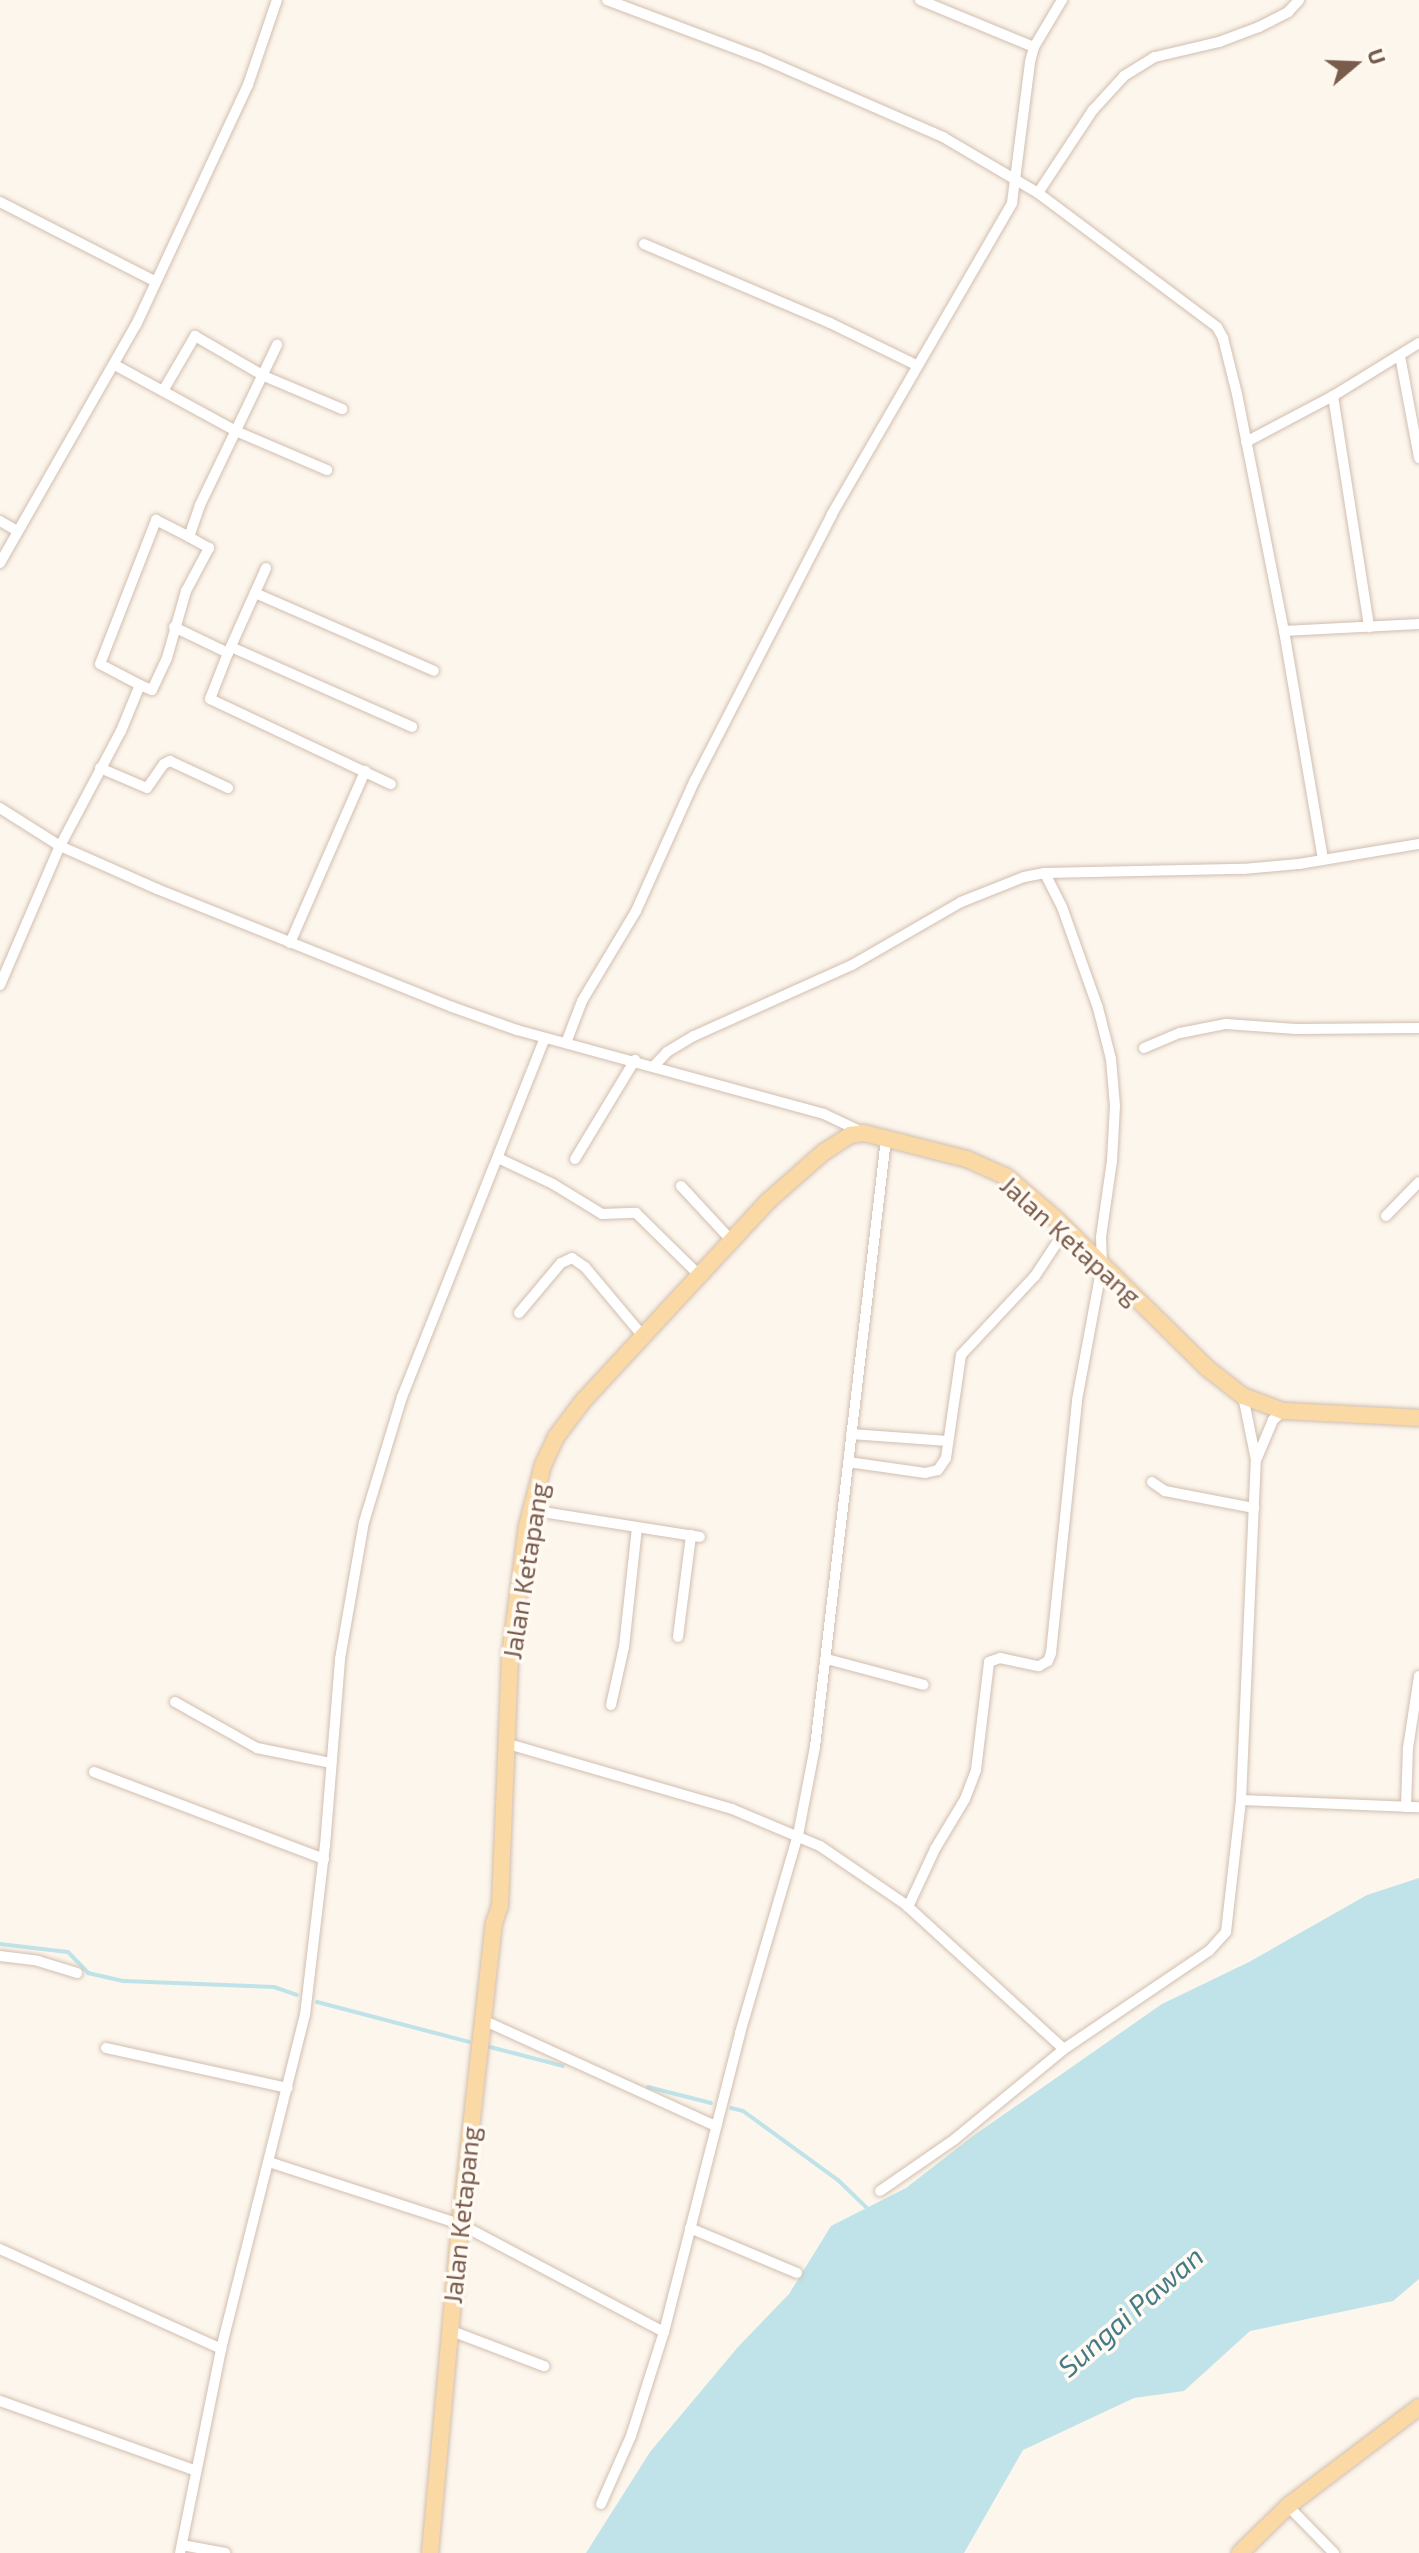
<!DOCTYPE html>
<html>
<head>
<meta charset="utf-8">
<style>
  body { margin:0 }
  #map { position:relative; width:1419px; height:2553px; overflow:hidden; background:#fdf6ec; font-family:"Exo 2",sans-serif }
  div>[style] { position:absolute }
  .water>* { inset:0; background:#bfe3e8 }
  .stream>* { height:4px; margin:-2px; padding:0 2px; transform-origin:2px; border-radius:2px; background:#bfe3e8 }
  .roads { filter:drop-shadow(0 0 2px #d1beb0) drop-shadow(0 0 2px #d1beb0) }
  .minor>* { height:10px; margin:-5px; padding:0 5px; transform-origin:5px; border-radius:5px; background:#fff }
  .primary>* { height:16px; margin:-8px; padding:0 8px; transform-origin:8px; border-radius:8px; background:#fbd9a5 }
  span { translate:-50% -50%; white-space:nowrap; text-align:center; line-height:1.15; -webkit-text-stroke:7px #fffaf3; paint-order:stroke }
  .street-label { font-size:26px; color:#7a5c4d }
  .water-label { font-size:28px; color:#437c86; font-style:italic }
  .north { position:absolute; left:1315px; top:24px; width:80px; height:80px; -webkit-text-stroke:6px #fffaf3; paint-order:stroke; rotate:71deg; font-size:22px; font-weight:700; line-height:32px; text-align:center; color:#7a5c4d }
  .north::after { content:''; display:block; margin:auto; width:28px; height:36px; background:#7a5c4d; clip-path:polygon(50% 0,100% 100%,50% 72%,0 100%) }
</style>
</head>
<body>
<div id="map">
  <div class="water">
    <div style="clip-path:polygon(1419px 1878px,1419px 2279px,1393px 2301px,1250px 2331px,1184px 2391px,1134px 2398px,1023px 2450px,964px 2553px,586px 2553px,650px 2452px,738px 2347px,789px 2294px,831px 2226px,906px 2188px,973px 2136px,1162px 2004px,1249px 1962px,1367px 1895px)"></div>
  </div>
  <div class="stream">
    <div style="left:0;top:1944px;width:68px;rotate:6.7deg"></div>
    <div style="left:68px;top:1952px;width:29px;rotate:46deg"></div>
    <div style="left:88px;top:1973px;width:37px;rotate:13deg"></div>
    <div style="left:124px;top:1981px;width:150px;rotate:2.3deg"></div>
    <div style="left:274px;top:1987px;width:24px;rotate:19deg"></div>
    <div style="left:317px;top:2002px;width:157px;rotate:14.7deg"></div>
    <div style="left:490px;top:2047px;width:75px;rotate:14.6deg"></div>
    <div style="left:648px;top:2087px;width:65px;rotate:14.3deg"></div>
    <div style="left:731px;top:2108px;width:12px;rotate:14deg"></div>
    <div style="left:743px;top:2111px;width:117px;rotate:36deg"></div>
    <div style="left:838px;top:2180px;width:43px;rotate:44.1deg"></div>
  </div>
  <div class="roads">
    <div class="minor">
      <div style="left:607px;top:0;width:162px;rotate:20.6deg"></div>
      <div style="left:759px;top:57px;width:201px;rotate:23.5deg"></div>
      <div style="left:943px;top:137px;width:110px;rotate:30.5deg"></div>
      <div style="left:1038px;top:193px;width:224px;rotate:36.8deg"></div>
      <div style="left:1217px;top:327px;width:13px;rotate:61deg"></div>
      <div style="left:1223px;top:338px;width:58px;rotate:76deg"></div>
      <div style="left:1237px;top:394px;width:242px;rotate:78.8deg"></div>
      <div style="left:1284px;top:631px;width:231px;rotate:80.3deg"></div>
      <div style="left:920px;top:0;width:123px;rotate:22.4deg"></div>
      <div style="left:1038px;top:193px;width:100px;rotate:-56.5deg"></div>
      <div style="left:1093px;top:110px;width:46px;rotate:-47.6deg"></div>
      <div style="left:1124px;top:76px;width:36px;rotate:-32deg"></div>
      <div style="left:1155px;top:57px;width:66px;rotate:-13.2deg"></div>
      <div style="left:1219px;top:42px;width:43px;rotate:-20.6deg"></div>
      <div style="left:1259px;top:27px;width:33px;rotate:-27deg"></div>
      <div style="left:1288px;top:12px;width:16px;rotate:-47deg"></div>
      <div style="left:0;top:202px;width:175px;rotate:27.1deg"></div>
      <div style="left:644px;top:244px;width:202px;rotate:23deg"></div>
      <div style="left:830px;top:323px;width:96px;rotate:26deg"></div>
      <div style="left:1400px;top:356px;width:104px;rotate:79.4deg"></div>
      <div style="left:115px;top:365px;width:140px;rotate:28.6deg"></div>
      <div style="left:238px;top:432px;width:97px;rotate:23.1deg"></div>
      <div style="left:163px;top:391px;width:64px;rotate:-59.8deg"></div>
      <div style="left:195px;top:336px;width:80px;rotate:30.1deg"></div>
      <div style="left:264px;top:376px;width:85px;rotate:22.9deg"></div>
      <div style="left:1333px;top:396px;width:234px;rotate:81.1deg"></div>
      <div style="left:1246px;top:442px;width:98px;rotate:-27.9deg"></div>
      <div style="left:1333px;top:396px;width:101px;rotate:-31.6deg"></div>
      <div style="left:0;top:521px;width:20px;rotate:30deg"></div>
      <div style="left:0;top:563px;width:274px;rotate:-60.3deg"></div>
      <div style="left:136px;top:325px;width:265px;rotate:-65deg"></div>
      <div style="left:248px;top:85px;width:90px;rotate:-71.2deg"></div>
      <div style="left:255px;top:593px;width:195px;rotate:23.5deg"></div>
      <div style="left:174px;top:627px;width:60px;rotate:25.7deg"></div>
      <div style="left:228px;top:653px;width:93px;rotate:-65.9deg"></div>
      <div style="left:1284px;top:631px;width:135px;rotate:-3deg"></div>
      <div style="left:231px;top:647px;width:198px;rotate:23.8deg"></div>
      <div style="left:228px;top:653px;width:49px;rotate:111.4deg"></div>
      <div style="left:210px;top:699px;width:200px;rotate:25.2deg"></div>
      <div style="left:140px;top:685px;width:45px;rotate:-152.3deg"></div>
      <div style="left:100px;top:664px;width:155px;rotate:-68.7deg"></div>
      <div style="left:156px;top:520px;width:37px;rotate:27deg"></div>
      <div style="left:100px;top:768px;width:51px;rotate:23.1deg"></div>
      <div style="left:147px;top:788px;width:29px;rotate:-55deg"></div>
      <div style="left:164px;top:764px;width:7px;rotate:-27deg"></div>
      <div style="left:170px;top:761px;width:64px;rotate:25deg"></div>
      <div style="left:0;top:808px;width:71px;rotate:32.3deg"></div>
      <div style="left:60px;top:846px;width:106px;rotate:23.9deg"></div>
      <div style="left:157px;top:889px;width:318px;rotate:21.8deg"></div>
      <div style="left:452px;top:1007px;width:69px;rotate:19.5deg"></div>
      <div style="left:517px;top:1030px;width:318px;rotate:15.3deg"></div>
      <div style="left:824px;top:1114px;width:42px;rotate:25.3deg"></div>
      <div style="left:290px;top:943px;width:188px;rotate:-66.4deg"></div>
      <div style="left:0;top:985px;width:151px;rotate:-66.7deg"></div>
      <div style="left:60px;top:846px;width:130px;rotate:-62.1deg"></div>
      <div style="left:121px;top:731px;width:50px;rotate:-67.6deg"></div>
      <div style="left:140px;top:685px;width:13px;rotate:23deg"></div>
      <div style="left:152px;top:690px;width:35px;rotate:-65deg"></div>
      <div style="left:167px;top:658px;width:70px;rotate:-74.2deg"></div>
      <div style="left:186px;top:591px;width:49px;rotate:-61.9deg"></div>
      <div style="left:209px;top:548px;width:23px;rotate:-151deg"></div>
      <div style="left:189px;top:537px;width:34px;rotate:-71deg"></div>
      <div style="left:200px;top:505px;width:178px;rotate:-64.3deg"></div>
      <div style="left:566px;top:1043px;width:45px;rotate:-69.1deg"></div>
      <div style="left:582px;top:1001px;width:105px;rotate:-59deg"></div>
      <div style="left:636px;top:911px;width:144px;rotate:-65.8deg"></div>
      <div style="left:695px;top:780px;width:299px;rotate:-62.7deg"></div>
      <div style="left:832px;top:514px;width:359px;rotate:-59.9deg"></div>
      <div style="left:1012px;top:203px;width:142px;rotate:-82.7deg"></div>
      <div style="left:1030px;top:62px;width:16px;rotate:-75deg"></div>
      <div style="left:1034px;top:47px;width:55px;rotate:-59.2deg"></div>
      <div style="left:1144px;top:1048px;width:39px;rotate:-23deg"></div>
      <div style="left:1180px;top:1033px;width:47px;rotate:-11.1deg"></div>
      <div style="left:1226px;top:1024px;width:70px;rotate:4.1deg"></div>
      <div style="left:1296px;top:1029px;width:123px;rotate:-0.5deg"></div>
      <div style="left:654px;top:1066px;width:19px;rotate:-47deg"></div>
      <div style="left:667px;top:1052px;width:31px;rotate:-31deg"></div>
      <div style="left:694px;top:1036px;width:173px;rotate:-24.2deg"></div>
      <div style="left:852px;top:965px;width:126px;rotate:-30deg"></div>
      <div style="left:961px;top:902px;width:68px;rotate:-21.6deg"></div>
      <div style="left:1024px;top:877px;width:21px;rotate:-11deg"></div>
      <div style="left:1045px;top:873px;width:198px;rotate:-1.2deg"></div>
      <div style="left:1243px;top:869px;width:56px;rotate:-5.1deg"></div>
      <div style="left:1299px;top:864px;width:122px;rotate:-9.5deg"></div>
      <div style="left:498px;top:1158px;width:61px;rotate:25.3deg"></div>
      <div style="left:553px;top:1184px;width:57px;rotate:31.5deg"></div>
      <div style="left:602px;top:1214px;width:34px;rotate:-2deg"></div>
      <div style="left:636px;top:1213px;width:87px;rotate:44.5deg"></div>
      <div style="left:575px;top:1159px;width:116px;rotate:-58.8deg"></div>
      <div style="left:681px;top:1186px;width:72px;rotate:47.2deg"></div>
      <div style="left:1386px;top:1216px;width:47px;rotate:-45.9deg"></div>
      <div style="left:519px;top:1313px;width:65px;rotate:-50deg"></div>
      <div style="left:561px;top:1263px;width:12px;rotate:-24deg"></div>
      <div style="left:572px;top:1258px;width:16px;rotate:35deg"></div>
      <div style="left:585px;top:1267px;width:89px;rotate:50deg"></div>
      <div style="left:851px;top:1434px;width:97px;rotate:4.1deg"></div>
      <div style="left:1257px;top:1458px;width:41px;rotate:-67.2deg"></div>
      <div style="left:1273px;top:1420px;width:13px;rotate:-42deg"></div>
      <div style="left:848px;top:1462px;width:78px;rotate:8.1deg"></div>
      <div style="left:925px;top:1473px;width:13px;rotate:-13deg"></div>
      <div style="left:938px;top:1470px;width:14px;rotate:-56deg"></div>
      <div style="left:946px;top:1458px;width:104px;rotate:-81.7deg"></div>
      <div style="left:961px;top:1355px;width:108px;rotate:-46.9deg"></div>
      <div style="left:1035px;top:1276px;width:56px;rotate:-56.6deg"></div>
      <div style="left:1152px;top:1482px;width:16px;rotate:35deg"></div>
      <div style="left:1165px;top:1491px;width:91px;rotate:10.8deg"></div>
      <div style="left:530px;top:1510px;width:172px;rotate:9deg"></div>
      <div style="left:678px;top:1637px;width:103px;rotate:-82.7deg"></div>
      <div style="left:827px;top:1659px;width:100px;rotate:15deg"></div>
      <div style="left:175px;top:1702px;width:94px;rotate:29.3deg"></div>
      <div style="left:257px;top:1748px;width:76px;rotate:11.5deg"></div>
      <div style="left:611px;top:1705px;width:59px;rotate:-77.4deg"></div>
      <div style="left:624px;top:1647px;width:120px;rotate:-83.8deg"></div>
      <div style="left:505px;top:1743px;width:236px;rotate:16.2deg"></div>
      <div style="left:732px;top:1809px;width:95px;rotate:22.8deg"></div>
      <div style="left:820px;top:1846px;width:103px;rotate:34.3deg"></div>
      <div style="left:905px;top:1904px;width:215px;rotate:42.4deg"></div>
      <div style="left:94px;top:1772px;width:246px;rotate:20.7deg"></div>
      <div style="left:1241px;top:1800px;width:178px;rotate:2.3deg"></div>
      <div style="left:1406px;top:1807px;width:59px;rotate:-88.1deg"></div>
      <div style="left:1408px;top:1748px;width:73px;rotate:-81.3deg"></div>
      <div style="left:908px;top:1907px;width:64px;rotate:-65deg"></div>
      <div style="left:935px;top:1849px;width:58px;rotate:-59deg"></div>
      <div style="left:965px;top:1799px;width:31px;rotate:-69deg"></div>
      <div style="left:976px;top:1770px;width:109px;rotate:-83.1deg"></div>
      <div style="left:989px;top:1662px;width:12px;rotate:-20deg"></div>
      <div style="left:1000px;top:1658px;width:40px;rotate:12deg"></div>
      <div style="left:1039px;top:1666px;width:10px;rotate:-29deg"></div>
      <div style="left:1048px;top:1661px;width:9px;rotate:-69deg"></div>
      <div style="left:1051px;top:1653px;width:254px;rotate:-84.1deg"></div>
      <div style="left:1077px;top:1400px;width:137px;rotate:-79.5deg"></div>
      <div style="left:1102px;top:1265px;width:28px;rotate:-92deg"></div>
      <div style="left:1101px;top:1237px;width:77px;rotate:-81.8deg"></div>
      <div style="left:1112px;top:1161px;width:55px;rotate:-86.9deg"></div>
      <div style="left:1115px;top:1106px;width:47px;rotate:-94.9deg"></div>
      <div style="left:1111px;top:1059px;width:53px;rotate:-104.3deg"></div>
      <div style="left:1098px;top:1008px;width:107px;rotate:-109.6deg"></div>
      <div style="left:1062px;top:907px;width:38px;rotate:-117deg"></div>
      <div style="left:0;top:1956px;width:38px;rotate:7deg"></div>
      <div style="left:38px;top:1961px;width:41px;rotate:17.1deg"></div>
      <div style="left:483px;top:2020px;width:256px;rotate:24.5deg"></div>
      <div style="left:106px;top:2048px;width:186px;rotate:12.4deg"></div>
      <div style="left:269px;top:2162px;width:201px;rotate:18deg"></div>
      <div style="left:460px;top:2224px;width:231px;rotate:27.9deg"></div>
      <div style="left:664px;top:2332px;width:309px;rotate:-75.7deg"></div>
      <div style="left:740px;top:2033px;width:206px;rotate:-73.7deg"></div>
      <div style="left:798px;top:1835px;width:90px;rotate:-79.1deg"></div>
      <div style="left:815px;top:1747px;width:612px;rotate:-83.34deg"></div>
      <div style="left:880px;top:2191px;width:91px;rotate:-34.7deg"></div>
      <div style="left:955px;top:2139px;width:141px;rotate:-39.5deg"></div>
      <div style="left:1064px;top:2049px;width:175px;rotate:-34.1deg"></div>
      <div style="left:1209px;top:1951px;width:25px;rotate:-48deg"></div>
      <div style="left:1226px;top:1932px;width:133px;rotate:-83.5deg"></div>
      <div style="left:1241px;top:1800px;width:340px;rotate:-87.5deg"></div>
      <div style="left:1256px;top:1460px;width:65px;rotate:-101.5deg"></div>
      <div style="left:690px;top:2228px;width:116px;rotate:22.8deg"></div>
      <div style="left:0;top:2249px;width:243px;rotate:24.3deg"></div>
      <div style="left:449px;top:2330px;width:102px;rotate:20.8deg"></div>
      <div style="left:0;top:2401px;width:206px;rotate:19.6deg"></div>
      <div style="left:601px;top:2504px;width:74px;rotate:-66.2deg"></div>
      <div style="left:631px;top:2436px;width:109px;rotate:-72.4deg"></div>
      <div style="left:1288px;top:2506px;width:66px;rotate:45.6deg"></div>
      <div style="left:182px;top:2545px;width:44px;rotate:10.5deg"></div>
      <div style="left:180px;top:2553px;width:208px;rotate:-78.6deg"></div>
      <div style="left:221px;top:2349px;width:344px;rotate:-75.9deg"></div>
      <div style="left:305px;top:2015px;width:170px;rotate:-83.3deg"></div>
      <div style="left:325px;top:1846px;width:188px;rotate:-85.4deg"></div>
      <div style="left:340px;top:1659px;width:139px;rotate:-80.1deg"></div>
      <div style="left:364px;top:1522px;width:131px;rotate:-73.1deg"></div>
      <div style="left:402px;top:1397px;width:386px;rotate:-68.3deg"></div>
    </div>
    <div class="primary">
      <div style="left:430px;top:2553px;width:320px;rotate:-84.8deg"></div>
      <div style="left:459px;top:2234px;width:313px;rotate:-83.6deg"></div>
      <div style="left:494px;top:1923px;width:18px;rotate:-71deg"></div>
      <div style="left:500px;top:1906px;width:251px;rotate:-87.7deg"></div>
      <div style="left:510px;top:1655px;width:130px;rotate:-82.5deg"></div>
      <div style="left:527px;top:1526px;width:63px;rotate:-75.3deg"></div>
      <div style="left:543px;top:1465px;width:31px;rotate:-65deg"></div>
      <div style="left:556px;top:1437px;width:45px;rotate:-53.1deg"></div>
      <div style="left:583px;top:1401px;width:271px;rotate:-47.2deg"></div>
      <div style="left:767px;top:1202px;width:76px;rotate:-41.3deg"></div>
      <div style="left:824px;top:1152px;width:31px;rotate:-33deg"></div>
      <div style="left:850px;top:1135px;width:14px;rotate:-8deg"></div>
      <div style="left:864px;top:1133px;width:106px;rotate:14.2deg"></div>
      <div style="left:967px;top:1159px;width:44px;rotate:24.2deg"></div>
      <div style="left:1007px;top:1177px;width:65px;rotate:40.6deg"></div>
      <div style="left:1056px;top:1219px;width:212px;rotate:44.6deg"></div>
      <div style="left:1207px;top:1368px;width:46px;rotate:37.9deg"></div>
      <div style="left:1243px;top:1396px;width:43px;rotate:20.6deg"></div>
      <div style="left:1283px;top:1411px;width:136px;rotate:2.9deg"></div>
      <div style="left:1240px;top:2553px;width:67px;rotate:-44.4deg"></div>
      <div style="left:1288px;top:2506px;width:164px;rotate:-37.1deg"></div>
    </div>
  </div>
  <div class="street-label">
    <span style="left:1071px;top:1240px;rotate:42deg">Jalan Ketapang</span>
    <span style="left:525px;top:1571px;rotate:-81deg">Jalan Ketapang</span>
    <span style="left:461px;top:2215px;rotate:-84deg">Jalan Ketapang</span>
  </div>
  <div class="water-label">
    <span style="left:1130px;top:2311px;rotate:-41deg">Sungai Pawan</span>
  </div>
  <div class="north">U</div>
</div>
</body>
</html>
